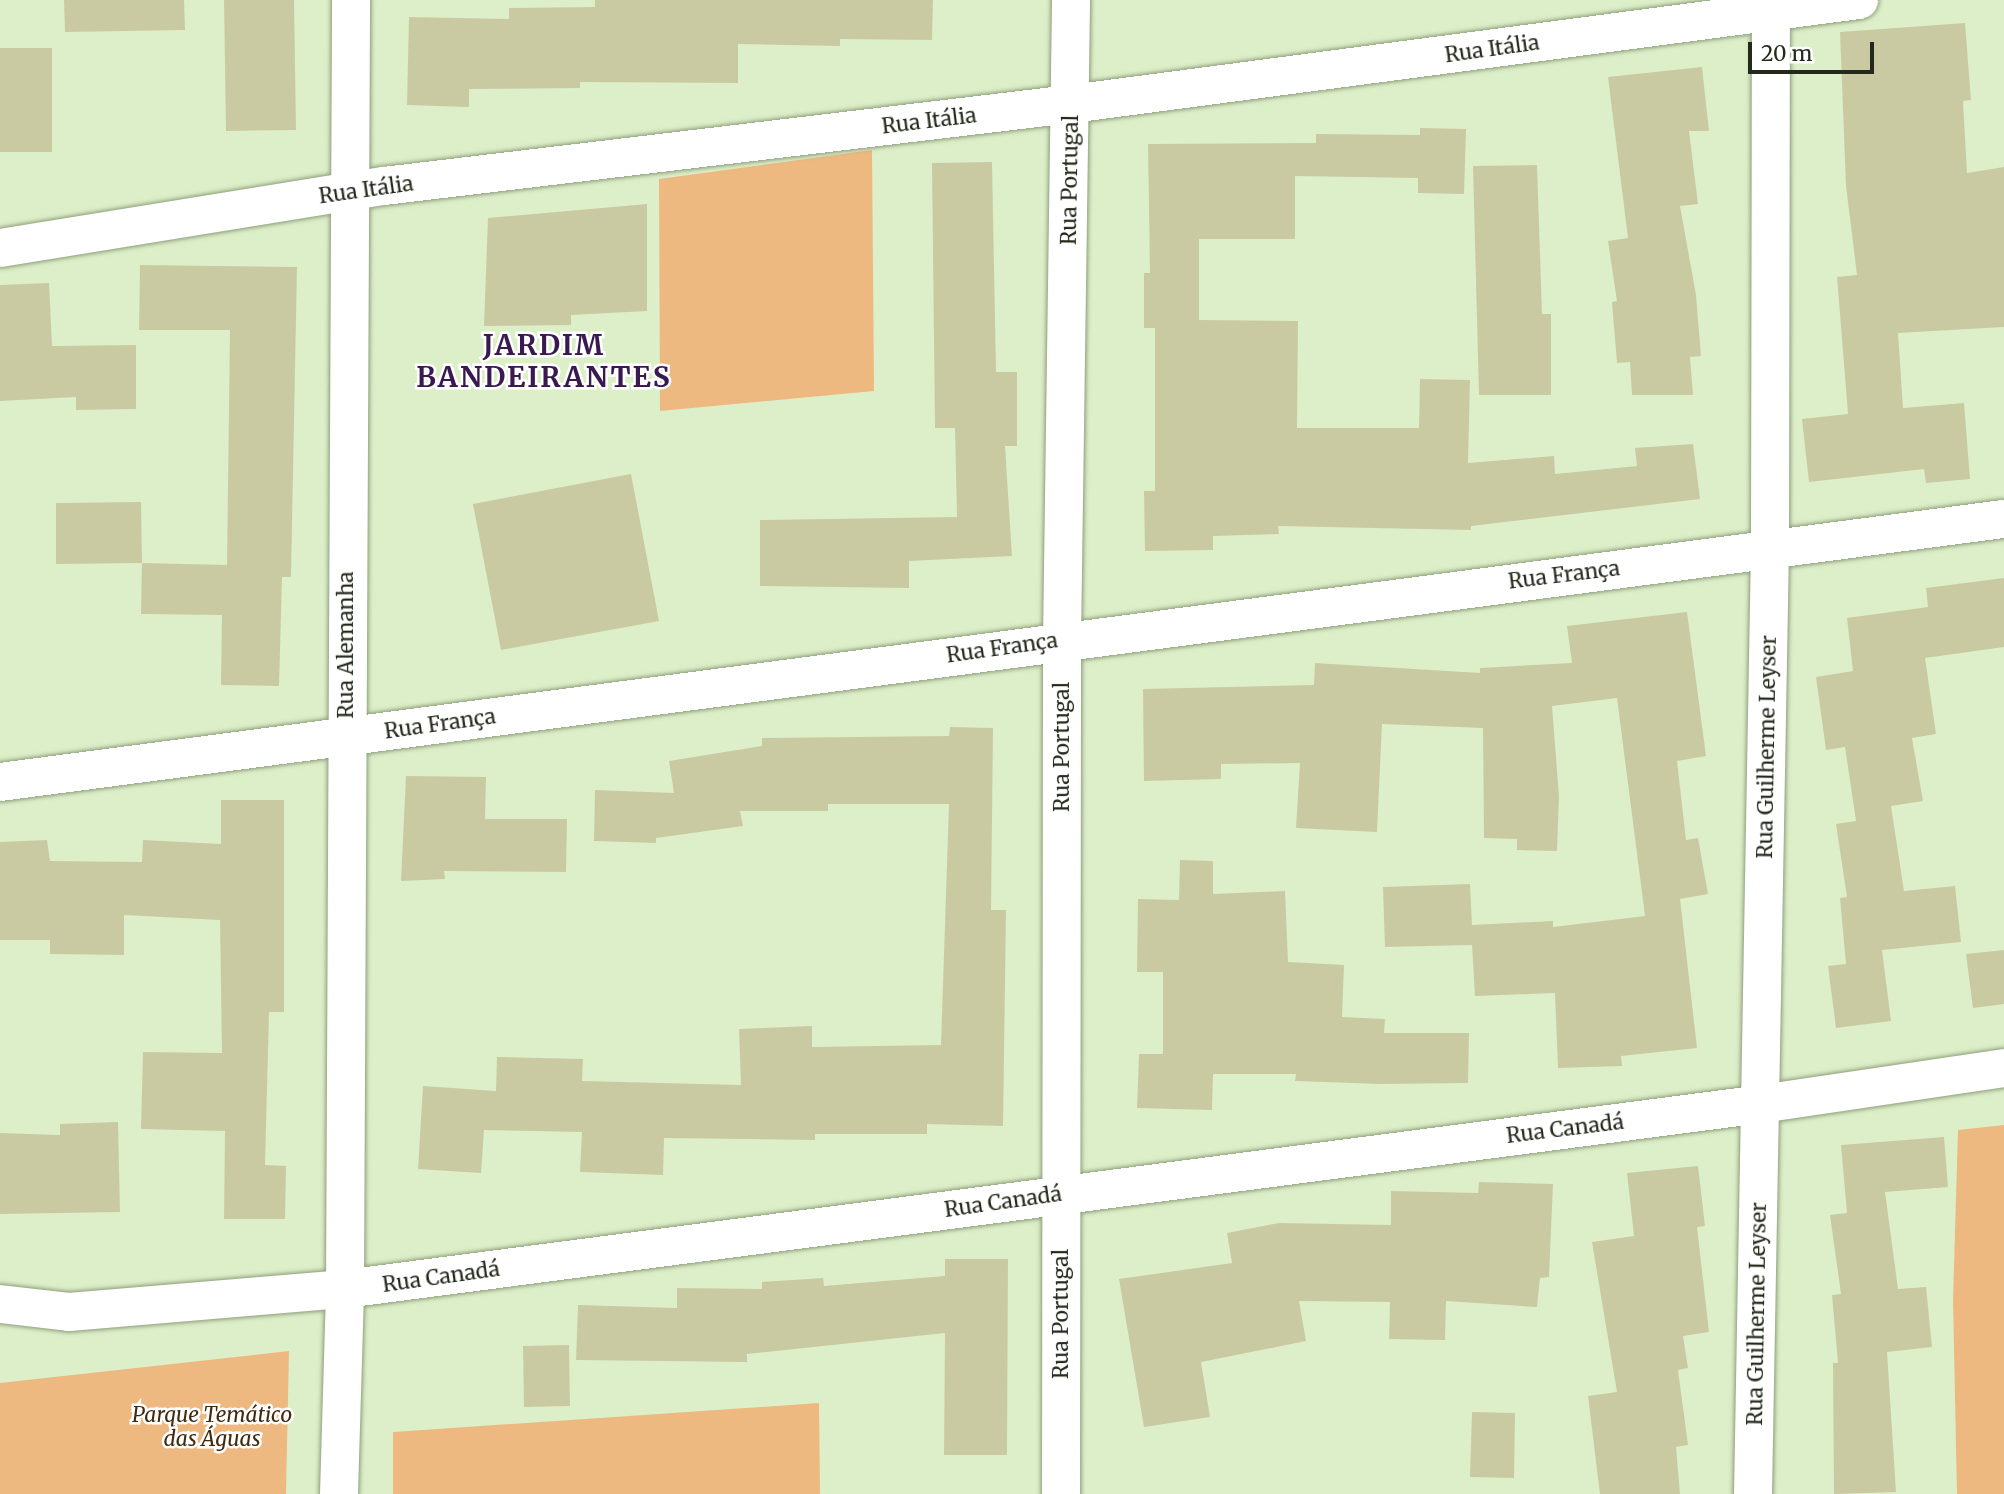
<!DOCTYPE html>
<html>
<head>
<meta charset="utf-8">
<style>
  body { margin:0 }
  #map { position:relative; width:2004px; height:1494px; overflow:hidden; background:#ddefc9; font-family:Merriweather,serif }
  div>[style] { position:absolute }
  .green>* { inset:0; background:#edb981 }
  .building>* { inset:0; background:#c9caa2 }
  .roads { filter:drop-shadow(0 0 2px #8e9f7c) drop-shadow(0 0 2px #8e9f7c) }
  .minor>* { height:38px; margin:-19px; padding:0 19px; transform-origin:19px; border-radius:19px; background:#fff }
  span { translate:-50% -50%; white-space:nowrap; text-align:center; line-height:1.15; -webkit-text-stroke:5px #fff; paint-order:stroke }
  .street-label { font-size:21px; color:#23291b }
  .park-label { font-size:21px; color:#412a0d; font-style:italic }
  .district-label { font-size:28px; color:#3a1951; font-weight:700; letter-spacing:2px }
  .scale { position:absolute; left:1748px; top:42px; width:126px; height:32px; box-sizing:border-box; border:4px solid #23291b; border-top:0; padding-left:9px; font-size:21px; line-height:24px; white-space:nowrap; color:#23291b; -webkit-text-stroke:5px #fff; paint-order:stroke }
</style>
</head>
<body>
<div id="map">
  <div class="green">
    <div style="clip-path:polygon(872px 150px,874px 391px,660px 411px,659px 179px)"></div>
    <div style="clip-path:polygon(2004px 1125px,2004px 1494px,1957px 1494px,1953px 1300px,1958px 1130px)"></div>
    <div style="clip-path:polygon(289px 1351px,286px 1494px,0 1494px,0 1383px)"></div>
    <div style="clip-path:polygon(819px 1403px,820px 1494px,393px 1494px,393px 1432px)"></div>
  </div>
  <div class="building">
    <div style="clip-path:polygon(64px 0,184px 0,185px 30px,65px 32px)"></div>
    <div style="clip-path:polygon(224px 0,294px 0,296px 130px,226px 131px)"></div>
    <div style="clip-path:polygon(595px 0,933px 0,932px 40px,840px 39px,840px 46px,738px 44px,738px 83px,580px 82px,580px 88px,469px 89px,469px 107px,407px 105px,409px 17px,509px 19px,509px 8px,595px 7px)"></div>
    <div style="clip-path:polygon(1965px 23px,1971px 100px,1963px 101px,1967px 173px,2004px 167px,2004px 327px,1898px 333px,1903px 408px,1964px 403px,1970px 479px,1926px 483px,1924px 469px,1809px 482px,1802px 419px,1848px 414px,1837px 277px,1857px 275px,1846px 186px,1840px 32px)"></div>
    <div style="clip-path:polygon(0 48px,52px 48px,52px 152px,0 152px)"></div>
    <div style="clip-path:polygon(1702px 67px,1709px 131px,1689px 131px,1698px 204px,1680px 206px,1696px 295px,1701px 356px,1690px 357px,1693px 395px,1632px 395px,1630px 362px,1617px 363px,1612px 302px,1617px 301px,1608px 241px,1628px 238px,1608px 77px)"></div>
    <div style="clip-path:polygon(1420px 128px,1466px 129px,1464px 194px,1418px 193px,1418px 178px,1295px 176px,1295px 239px,1199px 239px,1199px 320px,1298px 321px,1297px 428px,1419px 428px,1420px 379px,1470px 380px,1468px 463px,1554px 456px,1555px 474px,1637px 466px,1635px 448px,1693px 444px,1700px 499px,1471px 526px,1471px 530px,1278px 526px,1279px 534px,1213px 536px,1213px 550px,1145px 551px,1144px 491px,1155px 491px,1155px 328px,1144px 328px,1144px 273px,1150px 273px,1148px 144px,1316px 143px,1316px 134px,1420px 135px)"></div>
    <div style="clip-path:polygon(992px 162px,996px 372px,1017px 372px,1017px 446px,1005px 446px,1012px 556px,909px 561px,909px 588px,760px 586px,760px 520px,957px 517px,955px 428px,935px 428px,932px 163px)"></div>
    <div style="clip-path:polygon(1537px 165px,1542px 314px,1551px 314px,1551px 395px,1479px 395px,1473px 166px)"></div>
    <div style="clip-path:polygon(647px 204px,647px 311px,571px 315px,571px 325px,484px 326px,488px 218px)"></div>
    <div style="clip-path:polygon(140px 265px,297px 267px,291px 577px,282px 577px,279px 686px,221px 685px,222px 615px,141px 614px,142px 563px,227px 565px,230px 330px,139px 330px)"></div>
    <div style="clip-path:polygon(49px 283px,52px 346px,136px 345px,136px 409px,76px 410px,76px 397px,0 401px,0 285px)"></div>
    <div style="clip-path:polygon(631px 474px,659px 621px,501px 650px,473px 504px)"></div>
    <div style="clip-path:polygon(141px 502px,142px 563px,56px 564px,56px 503px)"></div>
    <div style="clip-path:polygon(2004px 578px,2004px 647px,1925px 658px,1936px 734px,1912px 738px,1923px 801px,1891px 806px,1904px 891px,1955px 886px,1961px 942px,1882px 950px,1891px 1021px,1836px 1028px,1828px 966px,1846px 964px,1840px 898px,1847px 897px,1836px 824px,1856px 821px,1845px 747px,1826px 750px,1816px 677px,1853px 671px,1847px 618px,1928px 607px,1926px 588px)"></div>
    <div style="clip-path:polygon(1687px 612px,1706px 756px,1677px 761px,1686px 840px,1698px 838px,1708px 894px,1680px 899px,1697px 1048px,1621px 1056px,1622px 1066px,1558px 1068px,1555px 993px,1475px 996px,1472px 945px,1385px 947px,1383px 887px,1470px 884px,1472px 925px,1553px 921px,1553px 927px,1645px 916px,1617px 698px,1552px 706px,1559px 796px,1557px 851px,1517px 850px,1517px 839px,1484px 838px,1483px 728px,1382px 724px,1377px 832px,1296px 828px,1300px 763px,1221px 764px,1221px 779px,1144px 781px,1143px 689px,1314px 685px,1315px 663px,1480px 673px,1480px 668px,1572px 663px,1567px 626px)"></div>
    <div style="clip-path:polygon(950px 727px,993px 728px,991px 910px,1006px 910px,1003px 1126px,927px 1124px,927px 1134px,815px 1134px,815px 1140px,664px 1138px,663px 1175px,580px 1172px,582px 1132px,484px 1130px,481px 1173px,418px 1169px,423px 1086px,496px 1091px,497px 1057px,583px 1059px,582px 1081px,741px 1085px,739px 1029px,812px 1026px,812px 1047px,941px 1045px,949px 804px,828px 804px,828px 811px,740px 811px,743px 826px,656px 838px,656px 843px,594px 841px,595px 790px,674px 793px,669px 761px,762px 746px,762px 738px,949px 736px)"></div>
    <div style="clip-path:polygon(406px 776px,486px 777px,485px 819px,567px 819px,566px 872px,444px 871px,445px 879px,401px 881px)"></div>
    <div style="clip-path:polygon(221px 800px,284px 800px,284px 1012px,269px 1012px,265px 1165px,286px 1166px,285px 1219px,224px 1219px,225px 1131px,141px 1129px,143px 1052px,222px 1053px,220px 920px,124px 915px,124px 955px,50px 954px,50px 940px,0 940px,0 842px,47px 840px,50px 861px,142px 862px,143px 840px,221px 844px)"></div>
    <div style="clip-path:polygon(1180px 860px,1213px 861px,1213px 894px,1285px 891px,1288px 962px,1344px 965px,1342px 1017px,1385px 1019px,1384px 1033px,1469px 1033px,1468px 1083px,1381px 1084px,1295px 1081px,1296px 1074px,1213px 1074px,1212px 1110px,1137px 1108px,1139px 1054px,1163px 1054px,1163px 972px,1137px 972px,1138px 899px,1179px 900px)"></div>
    <div style="clip-path:polygon(2004px 950px,2004px 1004px,1973px 1008px,1966px 954px)"></div>
    <div style="clip-path:polygon(118px 1122px,120px 1212px,0 1214px,0 1133px,60px 1135px,60px 1124px)"></div>
    <div style="clip-path:polygon(1944px 1137px,1948px 1187px,1885px 1192px,1898px 1289px,1926px 1287px,1932px 1347px,1887px 1352px,1896px 1492px,1834px 1494px,1833px 1363px,1838px 1363px,1832px 1295px,1841px 1294px,1830px 1215px,1847px 1213px,1841px 1145px)"></div>
    <div style="clip-path:polygon(1698px 1166px,1705px 1226px,1697px 1227px,1709px 1332px,1683px 1336px,1688px 1368px,1678px 1370px,1688px 1445px,1676px 1447px,1680px 1494px,1600px 1494px,1588px 1396px,1617px 1392px,1592px 1242px,1634px 1236px,1627px 1173px)"></div>
    <div style="clip-path:polygon(1479px 1182px,1553px 1184px,1549px 1277px,1540px 1278px,1537px 1307px,1446px 1301px,1445px 1340px,1389px 1339px,1390px 1302px,1299px 1301px,1306px 1341px,1201px 1362px,1210px 1417px,1144px 1427px,1119px 1279px,1232px 1263px,1227px 1233px,1279px 1223px,1391px 1225px,1391px 1191px,1478px 1193px)"></div>
    <div style="clip-path:polygon(945px 1259px,1008px 1259px,1007px 1455px,944px 1455px,945px 1333px,747px 1354px,747px 1362px,576px 1360px,578px 1305px,677px 1308px,677px 1288px,762px 1289px,762px 1282px,823px 1278px,824px 1286px,945px 1276px)"></div>
    <div style="clip-path:polygon(569px 1345px,570px 1406px,524px 1407px,523px 1346px)"></div>
    <div style="clip-path:polygon(1472px 1412px,1515px 1413px,1514px 1478px,1470px 1477px)"></div>
  </div>
  <div class="roads">
    <div class="minor">
      <div style="left:0;top:248px;width:389px;rotate:-9.2deg"></div>
      <div style="left:384px;top:186px;width:692px;rotate:-6.81deg"></div>
      <div style="left:1071px;top:104px;width:795px;rotate:-7.52deg"></div>
      <div style="left:0;top:782px;width:2021px;rotate:-7.48deg"></div>
      <div style="left:0;top:1304px;width:69px;rotate:6.6deg"></div>
      <div style="left:69px;top:1312px;width:277px;rotate:-4.8deg"></div>
      <div style="left:345px;top:1289px;width:1428px;rotate:-7.44deg"></div>
      <div style="left:1761px;top:1104px;width:246px;rotate:-8.4deg"></div>
      <div style="left:339px;top:1494px;width:205px;rotate:-88.3deg"></div>
      <div style="left:345px;top:1289px;width:1289px;rotate:-89.73deg"></div>
      <div style="left:1061px;top:1494px;width:854px;rotate:-89.93deg"></div>
      <div style="left:1062px;top:640px;width:640px;rotate:-89.19deg"></div>
      <div style="left:1753px;top:1494px;width:945px;rotate:-88.97deg"></div>
      <div style="left:1770px;top:549px;width:549px;rotate:-89.9deg"></div>
    </div>
  </div>
  <div class="street-label">
    <span style="left:1492px;top:49px;rotate:-8deg">Rua Itália</span>
    <span style="left:929px;top:121px;rotate:-7deg">Rua Itália</span>
    <span style="left:1070px;top:180px;rotate:-89deg">Rua Portugal</span>
    <span style="left:366px;top:190px;rotate:-8deg">Rua Itália</span>
    <span style="left:1564px;top:575px;rotate:-7deg">Rua França</span>
    <span style="left:346px;top:645px;rotate:-90deg">Rua Alemanha</span>
    <span style="left:1002px;top:648px;rotate:-8deg">Rua França</span>
    <span style="left:440px;top:724px;rotate:-8deg">Rua França</span>
    <span style="left:1062px;top:747px;rotate:-90deg">Rua Portugal</span>
    <span style="left:1767px;top:747px;rotate:-89deg">Rua Guilherme Leyser</span>
    <span style="left:1565px;top:1129px;rotate:-7deg">Rua Canadá</span>
    <span style="left:1003px;top:1202px;rotate:-8deg">Rua Canadá</span>
    <span style="left:441px;top:1277px;rotate:-8deg">Rua Canadá</span>
    <span style="left:1061px;top:1314px;rotate:-90deg">Rua Portugal</span>
    <span style="left:1757px;top:1314px;rotate:-89deg">Rua Guilherme Leyser</span>
  </div>
  <div class="park-label">
    <span style="left:212px;top:1427px">Parque Temático<br>das Águas</span>
  </div>
  <div class="district-label">
    <span style="left:544px;top:361px">JARDIM<br>BANDEIRANTES</span>
  </div>
  <div class="scale">20 m</div>
</div>
</body>
</html>
